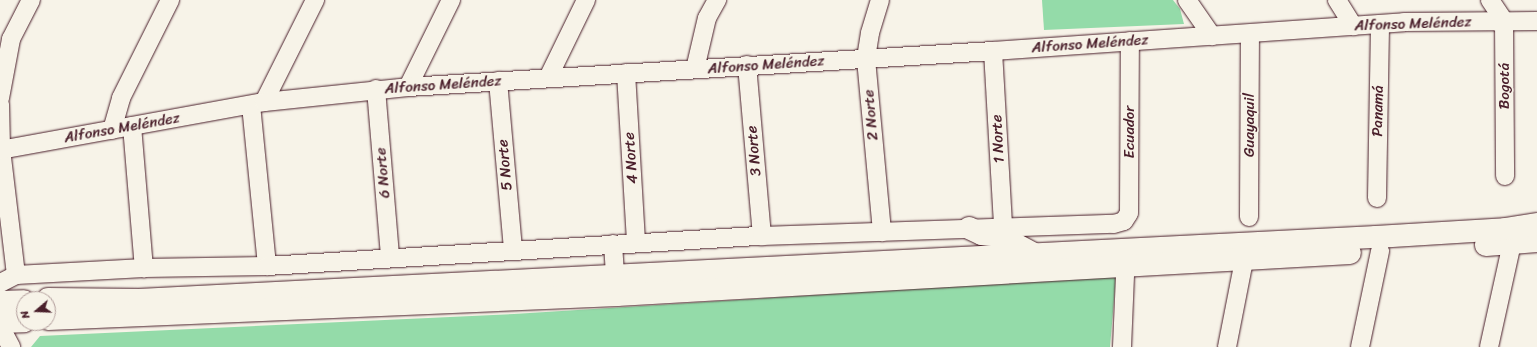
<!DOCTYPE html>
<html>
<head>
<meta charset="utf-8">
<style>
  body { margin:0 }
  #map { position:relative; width:1537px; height:347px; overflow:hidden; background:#f7f3e8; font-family:Sriracha,sans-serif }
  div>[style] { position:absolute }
  .green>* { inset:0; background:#94dba9 }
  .roads { filter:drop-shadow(0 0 1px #4a1f2b) drop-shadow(0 0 1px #4a1f2b) }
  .street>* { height:18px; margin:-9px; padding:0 9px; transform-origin:9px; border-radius:9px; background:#f7f3e8 }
  .secondary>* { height:22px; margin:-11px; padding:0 11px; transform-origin:11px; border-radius:11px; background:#f7f3e8 }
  span { translate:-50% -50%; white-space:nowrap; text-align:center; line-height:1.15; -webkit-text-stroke:3px #f7f3e8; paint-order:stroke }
  .street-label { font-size:15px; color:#4a1f2b }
  .north { position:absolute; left:16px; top:291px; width:40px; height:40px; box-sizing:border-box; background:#f7f3e8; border:1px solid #b29e9c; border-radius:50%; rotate:251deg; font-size:11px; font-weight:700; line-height:16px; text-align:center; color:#4a1f2b }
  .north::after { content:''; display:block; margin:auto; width:14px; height:18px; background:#4a1f2b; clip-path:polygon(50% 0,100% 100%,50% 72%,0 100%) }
</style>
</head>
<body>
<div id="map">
  <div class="green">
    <div style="clip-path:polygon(1042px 0,1173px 0,1180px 9px,1184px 24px,1044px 30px)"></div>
    <div style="clip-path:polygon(1116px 276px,1110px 347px,31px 347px,40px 336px,514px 314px)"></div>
  </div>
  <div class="roads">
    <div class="street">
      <div style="left:880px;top:0;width:34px;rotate:107deg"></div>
      <div style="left:870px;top:33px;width:26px;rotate:99deg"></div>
      <div style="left:866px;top:59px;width:174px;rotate:84.7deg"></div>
      <div style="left:1187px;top:0;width:44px;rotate:55.2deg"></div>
      <div style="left:1337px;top:0;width:31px;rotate:58deg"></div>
      <div style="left:1490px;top:0;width:25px;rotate:56deg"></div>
      <div style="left:1504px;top:21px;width:155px;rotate:89.6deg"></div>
      <div style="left:993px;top:51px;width:175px;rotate:86.7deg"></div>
      <div style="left:747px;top:65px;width:172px;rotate:85deg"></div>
      <div style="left:695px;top:69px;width:52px;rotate:-76.8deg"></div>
      <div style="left:707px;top:18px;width:21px;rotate:-61deg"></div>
      <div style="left:626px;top:73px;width:170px;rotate:86.6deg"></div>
      <div style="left:548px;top:78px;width:87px;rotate:-64deg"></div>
      <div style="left:498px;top:81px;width:169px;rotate:84.9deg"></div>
      <div style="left:408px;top:87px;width:97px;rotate:-63.7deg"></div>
      <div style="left:376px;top:89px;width:169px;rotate:85.2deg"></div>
      <div style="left:0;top:98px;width:60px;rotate:-79.4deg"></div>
      <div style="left:11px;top:39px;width:44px;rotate:-62.9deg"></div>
      <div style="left:264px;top:102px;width:114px;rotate:-63.4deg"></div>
      <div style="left:0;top:104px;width:45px;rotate:88.7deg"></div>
      <div style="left:1px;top:149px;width:127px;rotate:83.2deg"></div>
      <div style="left:16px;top:275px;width:18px;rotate:153deg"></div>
      <div style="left:251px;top:105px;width:162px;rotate:84.3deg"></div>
      <div style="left:132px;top:126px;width:143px;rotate:85.2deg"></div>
      <div style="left:112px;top:130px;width:33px;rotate:-74deg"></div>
      <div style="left:121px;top:98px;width:110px;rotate:-63.4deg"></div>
      <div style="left:0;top:150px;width:268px;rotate:-10.3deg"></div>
      <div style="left:264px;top:102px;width:145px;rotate:-5.9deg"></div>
      <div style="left:408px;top:87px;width:586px;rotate:-3.52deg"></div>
      <div style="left:993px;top:51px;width:412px;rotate:-4deg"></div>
      <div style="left:1404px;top:22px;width:133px;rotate:-0.4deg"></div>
      <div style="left:1377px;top:198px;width:174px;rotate:-89deg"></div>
      <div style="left:1249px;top:217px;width:183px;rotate:-89.7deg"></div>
      <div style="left:613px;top:244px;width:45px;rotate:86.2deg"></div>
      <div style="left:16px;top:275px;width:128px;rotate:-3.1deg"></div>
      <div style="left:144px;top:268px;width:123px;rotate:-0.9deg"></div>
      <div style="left:267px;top:266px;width:496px;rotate:-3.5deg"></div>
      <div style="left:762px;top:236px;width:352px;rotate:-2deg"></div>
      <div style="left:1114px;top:224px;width:10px;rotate:-17deg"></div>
      <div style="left:1124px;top:221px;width:9px;rotate:-58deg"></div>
      <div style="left:1129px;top:213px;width:172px;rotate:-89.7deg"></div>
      <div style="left:0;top:326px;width:24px;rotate:62deg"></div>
      <div style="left:1122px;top:347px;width:95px;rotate:-87.6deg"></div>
      <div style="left:1227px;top:347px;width:89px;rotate:-78.9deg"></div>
      <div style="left:1360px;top:347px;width:98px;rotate:-78.2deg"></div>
      <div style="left:1489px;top:347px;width:107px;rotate:-77.5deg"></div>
    </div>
    <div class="secondary">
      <div style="left:969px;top:228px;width:14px;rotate:25deg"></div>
      <div style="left:982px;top:234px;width:18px;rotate:6deg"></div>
      <div style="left:1000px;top:236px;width:40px;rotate:28deg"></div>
      <div style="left:1486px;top:245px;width:51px;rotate:-4.5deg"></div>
      <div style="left:48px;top:299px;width:91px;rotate:0.6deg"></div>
      <div style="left:139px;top:300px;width:1239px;rotate:-2.92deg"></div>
      <div style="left:1376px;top:237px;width:129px;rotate:-3.5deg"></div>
      <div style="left:1505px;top:229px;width:32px;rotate:-9deg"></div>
      <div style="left:0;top:302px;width:24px;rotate:-2deg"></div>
      <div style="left:48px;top:319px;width:570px;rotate:-2.42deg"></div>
      <div style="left:617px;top:295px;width:734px;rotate:-3.28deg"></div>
      <div style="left:0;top:322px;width:24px;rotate:-2deg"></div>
    </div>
  </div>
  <div class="street-label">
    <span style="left:1413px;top:24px;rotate:-2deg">Alfonso Meléndez</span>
    <span style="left:1090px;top:44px;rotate:-4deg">Alfonso Meléndez</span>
    <span style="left:766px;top:65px;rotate:-4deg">Alfonso Meléndez</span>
    <span style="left:443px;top:85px;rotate:-4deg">Alfonso Meléndez</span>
    <span style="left:1505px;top:86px;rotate:-90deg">Bogotá</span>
    <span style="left:1378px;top:111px;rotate:-89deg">Panamá</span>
    <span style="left:871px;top:115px;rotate:-95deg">2 Norte</span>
    <span style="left:1250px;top:125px;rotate:-90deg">Guayaquil</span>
    <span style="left:122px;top:128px;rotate:-10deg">Alfonso Meléndez</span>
    <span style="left:1130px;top:132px;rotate:-90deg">Ecuador</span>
    <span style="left:998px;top:139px;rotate:-93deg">1 Norte</span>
    <span style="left:754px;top:151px;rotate:-95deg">3 Norte</span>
    <span style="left:631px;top:158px;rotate:-94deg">4 Norte</span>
    <span style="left:505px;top:165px;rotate:-95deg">5 Norte</span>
    <span style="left:383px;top:173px;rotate:-95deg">6 Norte</span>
  </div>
  <div class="north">N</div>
</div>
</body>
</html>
